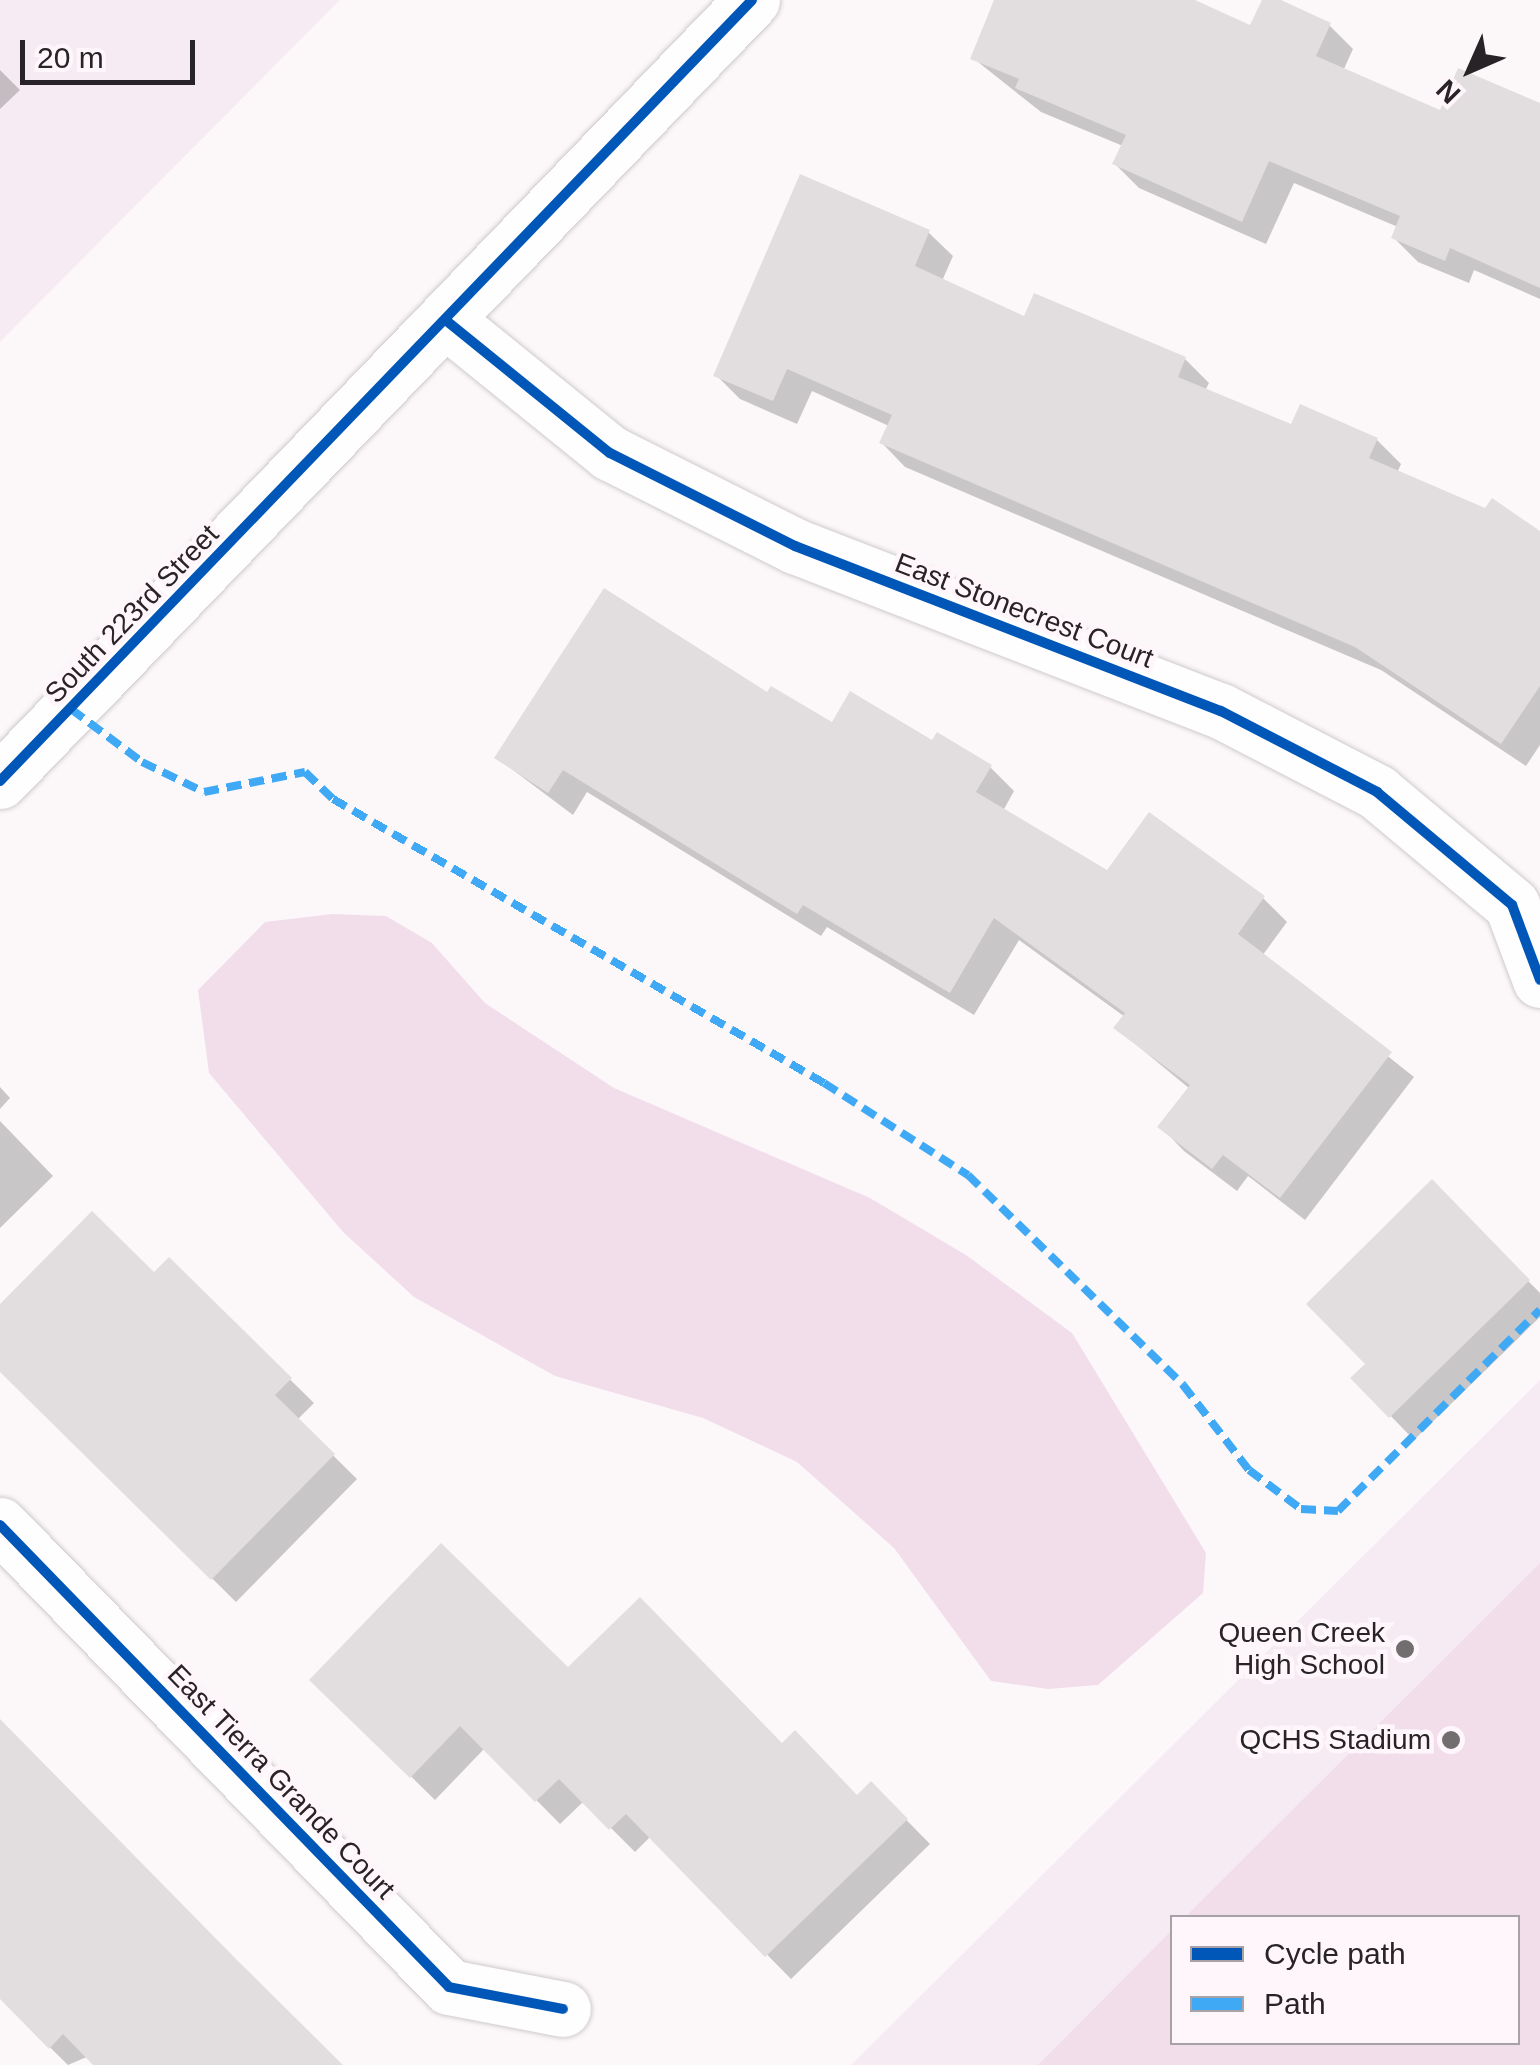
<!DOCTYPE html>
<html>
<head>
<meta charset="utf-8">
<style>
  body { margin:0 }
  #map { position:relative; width:1540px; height:2065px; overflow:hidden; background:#fcf8fa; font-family:Arial,sans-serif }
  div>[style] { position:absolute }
  .built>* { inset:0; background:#f7ebf3 }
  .green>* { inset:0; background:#f2deeb }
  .shadow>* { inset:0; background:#0003 }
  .building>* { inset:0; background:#e2dee0 }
  .roads { filter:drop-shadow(0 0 2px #cfcacd) drop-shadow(0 0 2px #cfcacd) }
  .street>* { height:55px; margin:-27.5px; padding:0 27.5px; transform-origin:27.5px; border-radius:27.5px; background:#fffefe }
  .quiet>* { height:8px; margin-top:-4px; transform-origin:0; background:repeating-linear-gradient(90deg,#3fa9f5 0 15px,transparent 0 23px) }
  .cycleway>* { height:10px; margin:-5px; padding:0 5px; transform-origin:5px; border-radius:5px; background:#0057b8 }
  .dots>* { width:28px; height:28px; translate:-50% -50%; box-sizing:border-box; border:5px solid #fef6fb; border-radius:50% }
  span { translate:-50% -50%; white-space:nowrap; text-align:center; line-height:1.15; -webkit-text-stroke:9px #fef6fb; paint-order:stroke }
  .street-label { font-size:28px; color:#272326 }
  .poi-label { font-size:28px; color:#272326 }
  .right { translate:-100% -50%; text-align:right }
  .legend { position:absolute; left:1170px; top:1915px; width:350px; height:130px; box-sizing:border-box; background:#fef6fb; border:2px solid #a8a2a6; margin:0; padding:12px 18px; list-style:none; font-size:30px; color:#272326 }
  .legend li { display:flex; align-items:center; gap:20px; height:50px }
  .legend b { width:50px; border:2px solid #a8a2a6 }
  .north { position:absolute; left:1420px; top:20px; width:100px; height:100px; -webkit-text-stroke:8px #fef6fb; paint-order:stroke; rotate:225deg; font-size:28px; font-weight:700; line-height:40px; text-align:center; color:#272326 }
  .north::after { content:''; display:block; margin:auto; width:35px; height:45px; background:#272326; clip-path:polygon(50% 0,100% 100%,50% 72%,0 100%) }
  .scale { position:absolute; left:20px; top:40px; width:175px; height:45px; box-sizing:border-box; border:5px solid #272326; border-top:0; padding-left:12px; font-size:30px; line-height:35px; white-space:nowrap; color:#272326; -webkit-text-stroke:8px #fef6fb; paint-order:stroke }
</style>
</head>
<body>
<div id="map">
  <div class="built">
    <div style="clip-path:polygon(0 0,340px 0,0 342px)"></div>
    <div style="clip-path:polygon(evenodd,1540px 1380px,1540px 2065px,851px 2065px,1540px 1380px,1172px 1918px,1518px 1918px,1518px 2042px,1172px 2042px,1172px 1918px)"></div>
  </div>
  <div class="green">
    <div style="clip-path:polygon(332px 914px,386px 916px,432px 943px,485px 1003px,614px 1088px,870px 1198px,966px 1255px,1072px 1333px,1206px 1553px,1203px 1593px,1098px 1685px,1048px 1689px,991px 1681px,894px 1548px,797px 1462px,703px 1418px,555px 1376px,414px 1297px,343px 1232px,209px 1073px,198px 990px,265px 922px)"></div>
    <div style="clip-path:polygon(1540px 1563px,1540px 2065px,1038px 2065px,1172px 1930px,1172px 2042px,1518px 2042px,1518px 1918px,1185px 1917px)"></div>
  </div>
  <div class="shadow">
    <div style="clip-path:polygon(997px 0,1189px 0,1252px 28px,1265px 0,1275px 0,1329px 25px,1353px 49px,1343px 71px,1442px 113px,1540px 104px,1540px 299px,1474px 270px,1469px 283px,1418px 262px,1394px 238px,1398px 227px,1294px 183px,1266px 244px,1139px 188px,1115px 164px,1123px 146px,1041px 112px,973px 58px)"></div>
    <div style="clip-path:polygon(0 70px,20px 90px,0 109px)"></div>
    <div style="clip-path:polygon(801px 178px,929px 233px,953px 256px,942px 281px,1025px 319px,1185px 359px,1209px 383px,1205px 391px,1292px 427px,1301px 407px,1377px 440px,1401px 464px,1397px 473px,1540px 535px,1540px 745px,1526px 766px,1381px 670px,905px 467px,882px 443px,889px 426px,812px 391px,797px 424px,740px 399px,716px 375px)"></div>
    <div style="clip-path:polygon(768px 696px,833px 725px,933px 743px,990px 767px,1014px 791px,1003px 811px,1108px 874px,1263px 898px,1287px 922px,1262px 956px,1414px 1077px,1305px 1220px,1248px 1176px,1237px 1191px,1184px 1151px,1161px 1127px,1190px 1089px,1116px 1028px,1125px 1017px,1019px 940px,974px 1015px,827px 927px,821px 936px,587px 792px,573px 815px,497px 758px)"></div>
    <div style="clip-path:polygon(0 1087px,10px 1098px,0 1109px)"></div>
    <div style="clip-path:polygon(0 1121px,53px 1176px,0 1228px)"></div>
    <div style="clip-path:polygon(1432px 1183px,1540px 1293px,1540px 1317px,1414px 1440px,1354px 1378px,1368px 1364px)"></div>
    <div style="clip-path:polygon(169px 1261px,314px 1403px,297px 1420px,357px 1479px,236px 1602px,0 1369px,0 1308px,154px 1275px)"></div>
    <div style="clip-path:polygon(568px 1670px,782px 1746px,858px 1798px,871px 1784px,930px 1844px,791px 1979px,651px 1836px,635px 1852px,584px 1801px,560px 1824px,485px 1748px,435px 1800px,313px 1680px)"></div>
    <div style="clip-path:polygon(0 1722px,340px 2065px,98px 2065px,89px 2056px,68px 2065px,0 1998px)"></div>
  </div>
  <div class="building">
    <div style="clip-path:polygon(994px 0,1195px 0,1250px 25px,1262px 0,1281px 0,1331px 23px,1316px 56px,1440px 110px,1458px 68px,1540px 103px,1540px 288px,1450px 248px,1445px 261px,1391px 238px,1400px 216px,1269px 161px,1242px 222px,1112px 164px,1126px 135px,1015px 88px,1019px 79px,970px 59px)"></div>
    <div style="clip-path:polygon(800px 174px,930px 230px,915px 266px,1024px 316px,1034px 293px,1186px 357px,1178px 377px,1291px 424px,1300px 404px,1378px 438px,1369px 458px,1485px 508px,1492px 498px,1540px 531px,1540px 686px,1501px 744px,1355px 647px,879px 443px,892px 415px,787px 369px,773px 401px,713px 376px)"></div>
    <div style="clip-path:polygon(604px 588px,767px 692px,771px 686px,832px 722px,850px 691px,932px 740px,937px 732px,992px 765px,976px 792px,1107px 870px,1149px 812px,1265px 896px,1238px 934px,1392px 1052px,1280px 1198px,1223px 1155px,1212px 1169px,1157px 1127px,1190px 1085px,1113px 1028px,1125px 1013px,994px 918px,950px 993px,803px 905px,797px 914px,563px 770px,548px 793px,494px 758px)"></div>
    <div style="clip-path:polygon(1432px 1179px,1530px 1280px,1389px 1418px,1350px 1378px,1365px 1364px,1306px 1304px)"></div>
    <div style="clip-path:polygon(92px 1211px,154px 1272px,169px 1257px,292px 1378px,275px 1395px,335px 1454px,211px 1580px,0 1372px,0 1304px)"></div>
    <div style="clip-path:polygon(441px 1543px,568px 1667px,640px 1597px,782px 1743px,795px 1730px,857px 1795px,871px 1781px,908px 1819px,765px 1957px,626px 1814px,609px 1830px,559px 1779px,535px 1802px,460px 1726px,410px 1778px,309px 1680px)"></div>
    <div style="clip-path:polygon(0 1719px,238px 1961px,343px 2065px,93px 2065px,63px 2034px,49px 2049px,0 1999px)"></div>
  </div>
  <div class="roads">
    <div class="street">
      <div style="left:448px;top:322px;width:208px;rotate:39deg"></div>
      <div style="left:610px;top:453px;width:207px;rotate:26.7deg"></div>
      <div style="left:795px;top:546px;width:457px;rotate:21.2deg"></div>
      <div style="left:1221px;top:711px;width:176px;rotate:27.4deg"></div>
      <div style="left:1377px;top:792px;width:176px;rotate:39.9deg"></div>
      <div style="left:1512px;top:905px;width:80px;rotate:69.5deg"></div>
      <div style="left:0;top:781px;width:1084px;rotate:-46.08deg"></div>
      <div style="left:0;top:1525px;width:644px;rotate:45.82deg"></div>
      <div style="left:449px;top:1987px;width:116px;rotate:10.9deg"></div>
    </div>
  </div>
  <div class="quiet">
    <div style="left:71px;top:709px;width:89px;rotate:36.7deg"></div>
    <div style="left:142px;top:762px;width:69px;rotate:25.8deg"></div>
    <div style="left:204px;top:792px;width:103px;rotate:-11.2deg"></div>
    <div style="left:305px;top:772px;width:39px;rotate:44deg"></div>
    <div style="left:333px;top:799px;width:567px;rotate:30.05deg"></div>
    <div style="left:824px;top:1083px;width:171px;rotate:32.6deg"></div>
    <div style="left:968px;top:1175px;width:301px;rotate:44.3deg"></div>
    <div style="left:1183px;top:1385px;width:108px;rotate:52.2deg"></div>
    <div style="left:1249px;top:1470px;width:65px;rotate:36.9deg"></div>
    <div style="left:1301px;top:1509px;width:37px;rotate:3deg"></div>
    <div style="left:1338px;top:1511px;width:285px;rotate:-44.9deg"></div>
  </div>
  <div class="cycleway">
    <div style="left:448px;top:322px;width:208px;rotate:39deg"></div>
    <div style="left:610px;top:453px;width:207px;rotate:26.7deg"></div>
    <div style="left:795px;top:546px;width:457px;rotate:21.2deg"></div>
    <div style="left:1221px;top:711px;width:176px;rotate:27.4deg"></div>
    <div style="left:1377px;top:792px;width:176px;rotate:39.9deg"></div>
    <div style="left:1512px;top:905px;width:80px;rotate:69.5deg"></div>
    <div style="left:0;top:781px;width:1084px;rotate:-46.08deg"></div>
    <div style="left:0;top:1525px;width:644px;rotate:45.82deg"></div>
    <div style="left:449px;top:1987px;width:116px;rotate:10.9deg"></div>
  </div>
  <div class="dots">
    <div style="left:1405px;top:1649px;background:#726e70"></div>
    <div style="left:1451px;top:1740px;background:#726e70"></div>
  </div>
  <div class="street-label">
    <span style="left:1024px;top:611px;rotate:21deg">East Stonecrest Court</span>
    <span style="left:132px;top:614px;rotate:-46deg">South 223rd Street</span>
    <span style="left:281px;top:1782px;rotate:46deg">East Tierra Grande Court</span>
  </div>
  <div class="poi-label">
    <span class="right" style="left:1385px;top:1649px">Queen Creek<br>High School</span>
    <span class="right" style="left:1431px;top:1740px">QCHS Stadium</span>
  </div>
  <ul class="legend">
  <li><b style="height:12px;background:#0057b8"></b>Cycle path</li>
  <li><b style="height:12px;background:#3fa9f5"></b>Path</li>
  </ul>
  <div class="north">N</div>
  <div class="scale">20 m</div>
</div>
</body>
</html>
